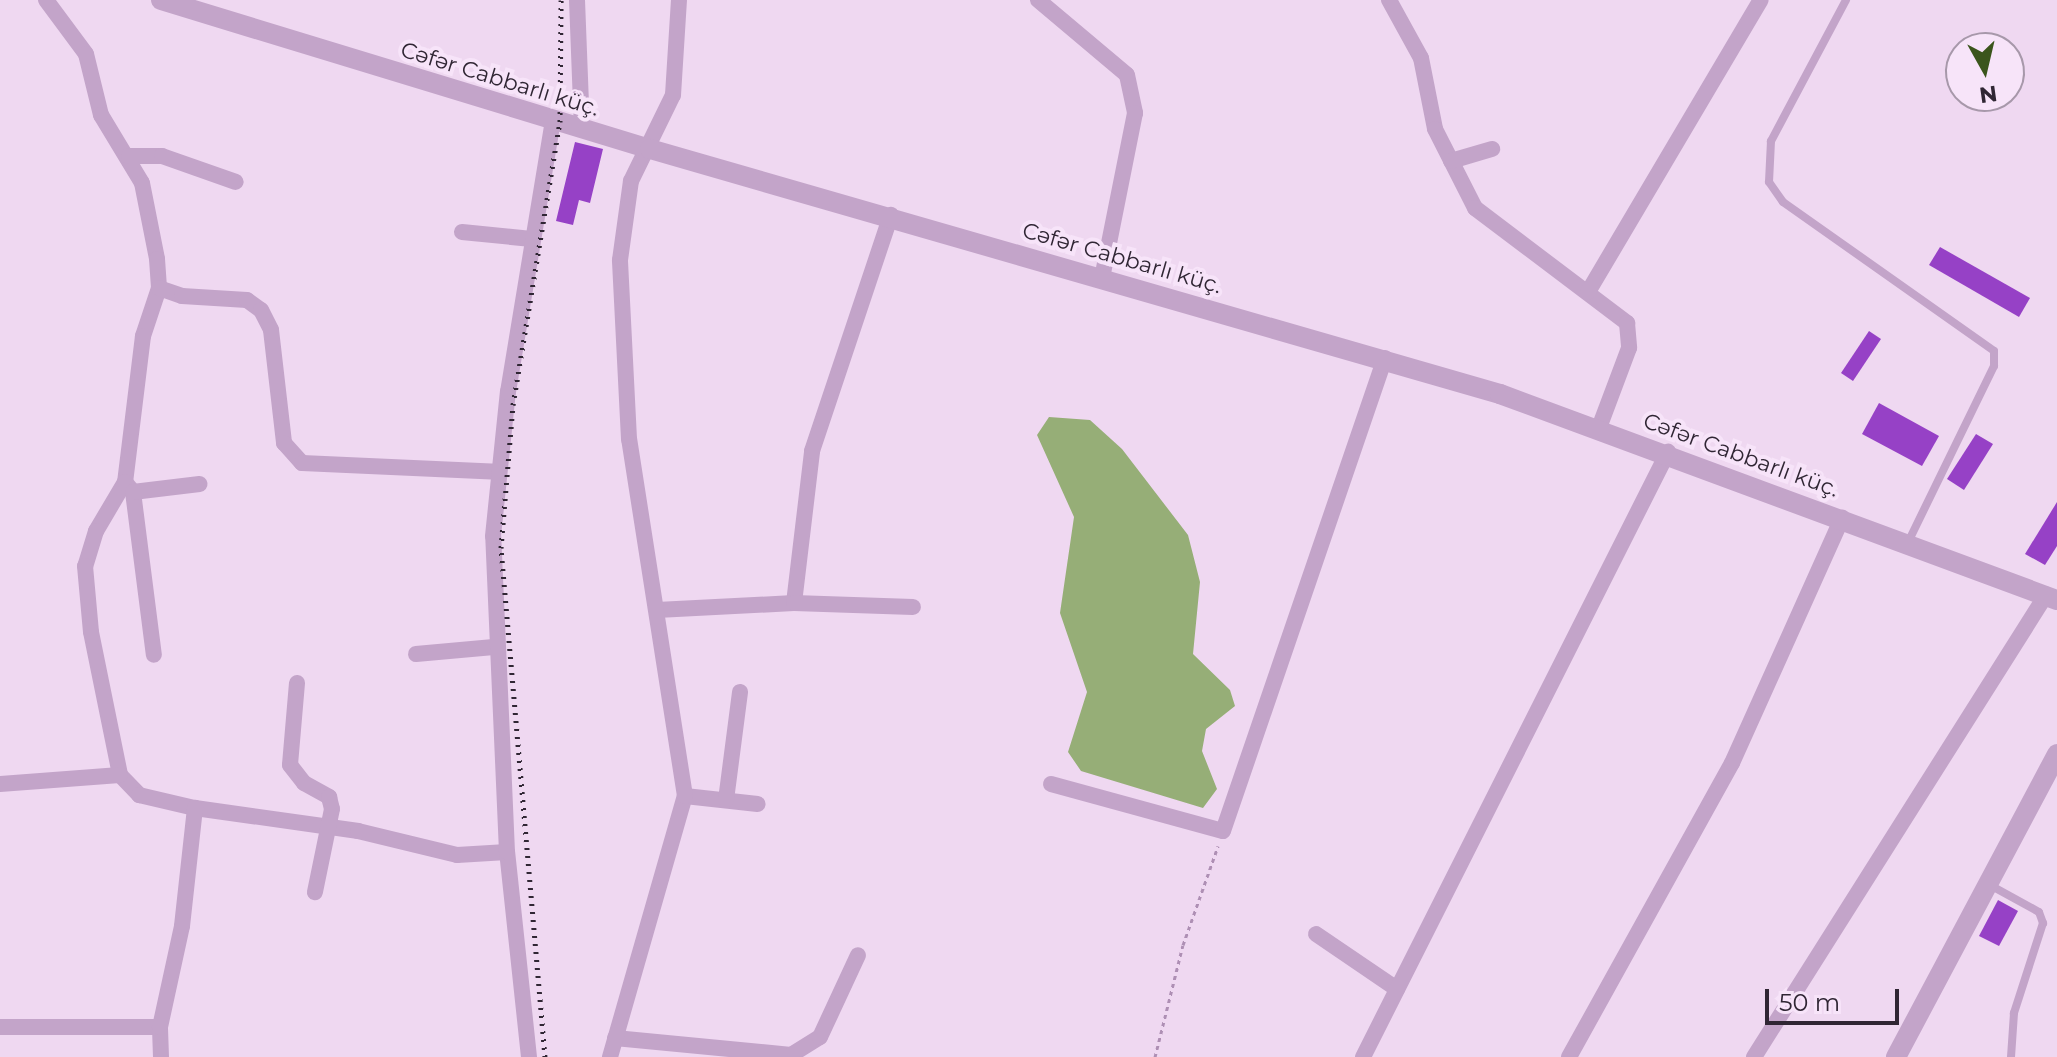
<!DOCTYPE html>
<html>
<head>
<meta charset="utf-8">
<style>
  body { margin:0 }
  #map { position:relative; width:2057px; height:1057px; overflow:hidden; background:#efd8f1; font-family:Montserrat,sans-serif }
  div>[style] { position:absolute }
  .water>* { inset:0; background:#96ae77 }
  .building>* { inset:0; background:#9641c6 }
  .path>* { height:3px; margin-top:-1.5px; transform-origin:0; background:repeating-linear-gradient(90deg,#ae8fb4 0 4px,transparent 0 8px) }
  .service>* { height:8px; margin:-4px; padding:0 4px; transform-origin:4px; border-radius:4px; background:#c3a4c9 }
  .minor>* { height:16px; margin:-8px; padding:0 8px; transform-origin:8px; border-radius:8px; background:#c3a4c9 }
  .tertiary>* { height:20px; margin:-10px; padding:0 10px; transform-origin:10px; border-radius:10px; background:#c3a4c9 }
  .rail>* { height:5px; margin-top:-2.5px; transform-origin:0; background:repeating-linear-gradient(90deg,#302634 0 2px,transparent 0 8px) }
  span { translate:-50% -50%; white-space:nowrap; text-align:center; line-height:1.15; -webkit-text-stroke:8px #f7e4f9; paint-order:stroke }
  .street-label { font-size:22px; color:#302634 }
  .north { position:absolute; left:1945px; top:32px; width:80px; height:80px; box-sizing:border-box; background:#f7e4f9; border:2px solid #a798aa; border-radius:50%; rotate:172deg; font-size:22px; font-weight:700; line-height:32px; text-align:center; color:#302634 }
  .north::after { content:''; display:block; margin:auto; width:28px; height:36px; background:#3b551c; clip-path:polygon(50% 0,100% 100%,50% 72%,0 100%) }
  .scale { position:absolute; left:1765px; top:989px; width:134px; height:36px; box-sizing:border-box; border:4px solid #302634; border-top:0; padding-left:10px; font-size:24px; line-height:28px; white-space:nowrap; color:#302634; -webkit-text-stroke:6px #f7e4f9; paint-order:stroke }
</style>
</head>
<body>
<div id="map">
  <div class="water">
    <div style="clip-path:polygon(1049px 417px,1090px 420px,1122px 449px,1188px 535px,1200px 582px,1193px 654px,1230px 690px,1235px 706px,1206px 729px,1202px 751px,1217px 789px,1203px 808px,1081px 771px,1068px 752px,1087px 692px,1060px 613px,1074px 517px,1037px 435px)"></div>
  </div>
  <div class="building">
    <div style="clip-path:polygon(575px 142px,603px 149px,590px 203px,579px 200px,573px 225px,556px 221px)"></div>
    <div style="clip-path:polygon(1940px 247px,2030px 298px,2019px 317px,1929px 265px)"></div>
    <div style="clip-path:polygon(1869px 331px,1881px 339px,1853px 381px,1841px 373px)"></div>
    <div style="clip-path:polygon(1879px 403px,1939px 436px,1922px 466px,1862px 434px)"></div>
    <div style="clip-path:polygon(1976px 434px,1993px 444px,1964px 490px,1947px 479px)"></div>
    <div style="clip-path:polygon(2057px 502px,2057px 546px,2045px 565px,2025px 554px)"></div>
    <div style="clip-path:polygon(1998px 900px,2018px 911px,1999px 946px,1979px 936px)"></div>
  </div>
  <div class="path">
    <div style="left:1155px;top:1057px;width:115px;rotate:-76deg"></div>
    <div style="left:1183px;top:945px;width:105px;rotate:-70.5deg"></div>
  </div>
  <div class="service">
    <div style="left:1846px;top:0;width:160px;rotate:118deg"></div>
    <div style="left:1771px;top:141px;width:41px;rotate:92.8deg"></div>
    <div style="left:1769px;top:182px;width:24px;rotate:55deg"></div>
    <div style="left:1783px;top:202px;width:258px;rotate:35.2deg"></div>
    <div style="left:1994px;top:351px;width:15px;rotate:90deg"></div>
    <div style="left:1994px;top:366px;width:196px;rotate:116deg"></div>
    <div style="left:1988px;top:884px;width:58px;rotate:28.8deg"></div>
    <div style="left:2039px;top:912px;width:12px;rotate:70deg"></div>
    <div style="left:2043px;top:923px;width:95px;rotate:107.9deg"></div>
    <div style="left:2014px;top:1013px;width:44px;rotate:93.9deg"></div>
  </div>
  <div class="minor">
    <div style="left:46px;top:0;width:67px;rotate:53.5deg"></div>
    <div style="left:86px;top:54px;width:63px;rotate:76.2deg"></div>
    <div style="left:101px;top:115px;width:79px;rotate:58.9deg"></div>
    <div style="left:142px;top:183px;width:77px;rotate:78.8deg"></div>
    <div style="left:157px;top:259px;width:29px;rotate:86deg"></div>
    <div style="left:159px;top:288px;width:51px;rotate:108.4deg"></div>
    <div style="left:143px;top:336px;width:147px;rotate:97deg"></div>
    <div style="left:125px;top:482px;width:57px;rotate:120.6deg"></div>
    <div style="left:96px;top:531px;width:37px;rotate:107deg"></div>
    <div style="left:85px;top:566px;width:66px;rotate:84.8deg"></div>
    <div style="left:91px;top:632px;width:146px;rotate:78.5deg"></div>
    <div style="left:120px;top:775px;width:28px;rotate:46deg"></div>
    <div style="left:139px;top:795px;width:57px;rotate:13.1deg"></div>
    <div style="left:195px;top:808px;width:165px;rotate:8deg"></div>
    <div style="left:358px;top:831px;width:102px;rotate:13.6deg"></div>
    <div style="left:457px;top:855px;width:50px;rotate:-3.4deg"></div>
    <div style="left:577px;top:0;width:129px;rotate:87.8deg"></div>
    <div style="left:1038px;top:0;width:116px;rotate:40.1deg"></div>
    <div style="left:1127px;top:75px;width:39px;rotate:78deg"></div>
    <div style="left:1135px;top:113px;width:168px;rotate:101.3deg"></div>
    <div style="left:1389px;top:0;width:66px;rotate:61.1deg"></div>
    <div style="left:1421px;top:58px;width:72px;rotate:78.8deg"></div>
    <div style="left:1435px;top:129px;width:89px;rotate:63.1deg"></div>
    <div style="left:1475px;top:208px;width:191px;rotate:37.1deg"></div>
    <div style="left:1627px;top:323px;width:25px;rotate:85deg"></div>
    <div style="left:1629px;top:348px;width:85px;rotate:110.6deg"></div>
    <div style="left:129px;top:156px;width:33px"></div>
    <div style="left:162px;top:156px;width:78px;rotate:19.4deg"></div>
    <div style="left:1451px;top:161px;width:43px;rotate:-16.3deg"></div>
    <div style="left:462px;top:232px;width:70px;rotate:5.7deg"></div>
    <div style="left:159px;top:288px;width:24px;rotate:19deg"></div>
    <div style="left:182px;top:296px;width:65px;rotate:3.5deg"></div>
    <div style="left:247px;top:300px;width:17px;rotate:36deg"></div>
    <div style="left:261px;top:310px;width:22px;rotate:63deg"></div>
    <div style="left:271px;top:330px;width:114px;rotate:83.4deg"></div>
    <div style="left:284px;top:443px;width:27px;rotate:48deg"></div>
    <div style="left:302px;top:463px;width:195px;rotate:2.6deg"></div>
    <div style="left:1588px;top:292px;width:339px;rotate:-59.4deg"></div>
    <div style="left:125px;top:482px;width:13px;rotate:51deg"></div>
    <div style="left:133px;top:492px;width:164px;rotate:82.7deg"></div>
    <div style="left:133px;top:492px;width:67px;rotate:-6.8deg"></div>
    <div style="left:794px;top:603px;width:153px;rotate:-83.2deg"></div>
    <div style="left:812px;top:451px;width:249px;rotate:-71.5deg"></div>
    <div style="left:657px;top:610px;width:137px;rotate:-2.9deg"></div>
    <div style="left:794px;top:603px;width:119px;rotate:1.9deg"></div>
    <div style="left:416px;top:654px;width:78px;rotate:-5.1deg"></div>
    <div style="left:297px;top:683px;width:82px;rotate:94.9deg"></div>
    <div style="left:290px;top:765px;width:23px;rotate:52deg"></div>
    <div style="left:304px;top:783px;width:29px;rotate:29deg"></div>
    <div style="left:329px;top:797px;width:12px;rotate:76deg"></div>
    <div style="left:332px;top:809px;width:85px;rotate:101.6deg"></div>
    <div style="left:0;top:784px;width:120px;rotate:-4.3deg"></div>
    <div style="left:1051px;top:784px;width:178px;rotate:15.3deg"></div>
    <div style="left:1223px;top:831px;width:500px;rotate:-71.1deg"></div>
    <div style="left:685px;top:796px;width:73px;rotate:6.3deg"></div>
    <div style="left:726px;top:800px;width:109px;rotate:-82.6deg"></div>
    <div style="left:1316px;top:934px;width:98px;rotate:34.2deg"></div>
    <div style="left:0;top:1027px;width:160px"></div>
    <div style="left:615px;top:1038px;width:177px;rotate:5.5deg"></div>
    <div style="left:791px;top:1055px;width:34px;rotate:-32deg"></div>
    <div style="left:820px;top:1037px;width:90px;rotate:-65.1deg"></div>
    <div style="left:161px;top:1057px;width:30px;rotate:-92deg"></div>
    <div style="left:160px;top:1027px;width:103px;rotate:-77.7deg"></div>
    <div style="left:182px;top:926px;width:119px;rotate:-83.7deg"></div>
    <div style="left:529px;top:1057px;width:206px;rotate:-96.1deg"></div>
    <div style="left:507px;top:852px;width:316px;rotate:-92.5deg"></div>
    <div style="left:493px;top:536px;width:145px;rotate:-84.1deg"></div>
    <div style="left:508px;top:392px;width:275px;rotate:-80.6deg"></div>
    <div style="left:610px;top:1057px;width:272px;rotate:-74deg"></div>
    <div style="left:685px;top:796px;width:361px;rotate:-98.9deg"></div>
    <div style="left:629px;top:439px;width:179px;rotate:-92.9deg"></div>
    <div style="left:620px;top:260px;width:80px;rotate:-82.1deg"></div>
    <div style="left:631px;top:181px;width:96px;rotate:-64deg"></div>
    <div style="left:673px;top:95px;width:95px;rotate:-86.4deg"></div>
    <div style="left:1363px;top:1057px;width:678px;rotate:-63.25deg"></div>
    <div style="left:1569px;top:1057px;width:336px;rotate:-61deg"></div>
    <div style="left:1732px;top:763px;width:269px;rotate:-65.8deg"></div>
    <div style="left:1754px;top:1057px;width:547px;rotate:-57.71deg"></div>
  </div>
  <div class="tertiary">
    <div style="left:161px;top:0;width:511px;rotate:16.95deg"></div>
    <div style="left:650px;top:149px;width:885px;rotate:16.08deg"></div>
    <div style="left:1500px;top:394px;width:594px;rotate:20.3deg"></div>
    <div style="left:1896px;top:1057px;width:343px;rotate:-62deg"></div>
  </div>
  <div class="rail">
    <div style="left:545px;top:1057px;width:511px;rotate:-94.94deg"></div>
    <div style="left:501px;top:548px;width:144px;rotate:-85.2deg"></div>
    <div style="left:513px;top:405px;width:287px;rotate:-80.6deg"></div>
    <div style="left:560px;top:122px;width:122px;rotate:-89.5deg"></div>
  </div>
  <div class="street-label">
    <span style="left:500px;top:79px;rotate:17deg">Cəfər Cabbarlı küç.</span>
    <span style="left:1122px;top:258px;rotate:16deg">Cəfər Cabbarlı küç.</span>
    <span style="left:1741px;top:455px;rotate:20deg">Cəfər Cabbarlı küç.</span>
  </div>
  <div class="north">N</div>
  <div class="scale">50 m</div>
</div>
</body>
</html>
